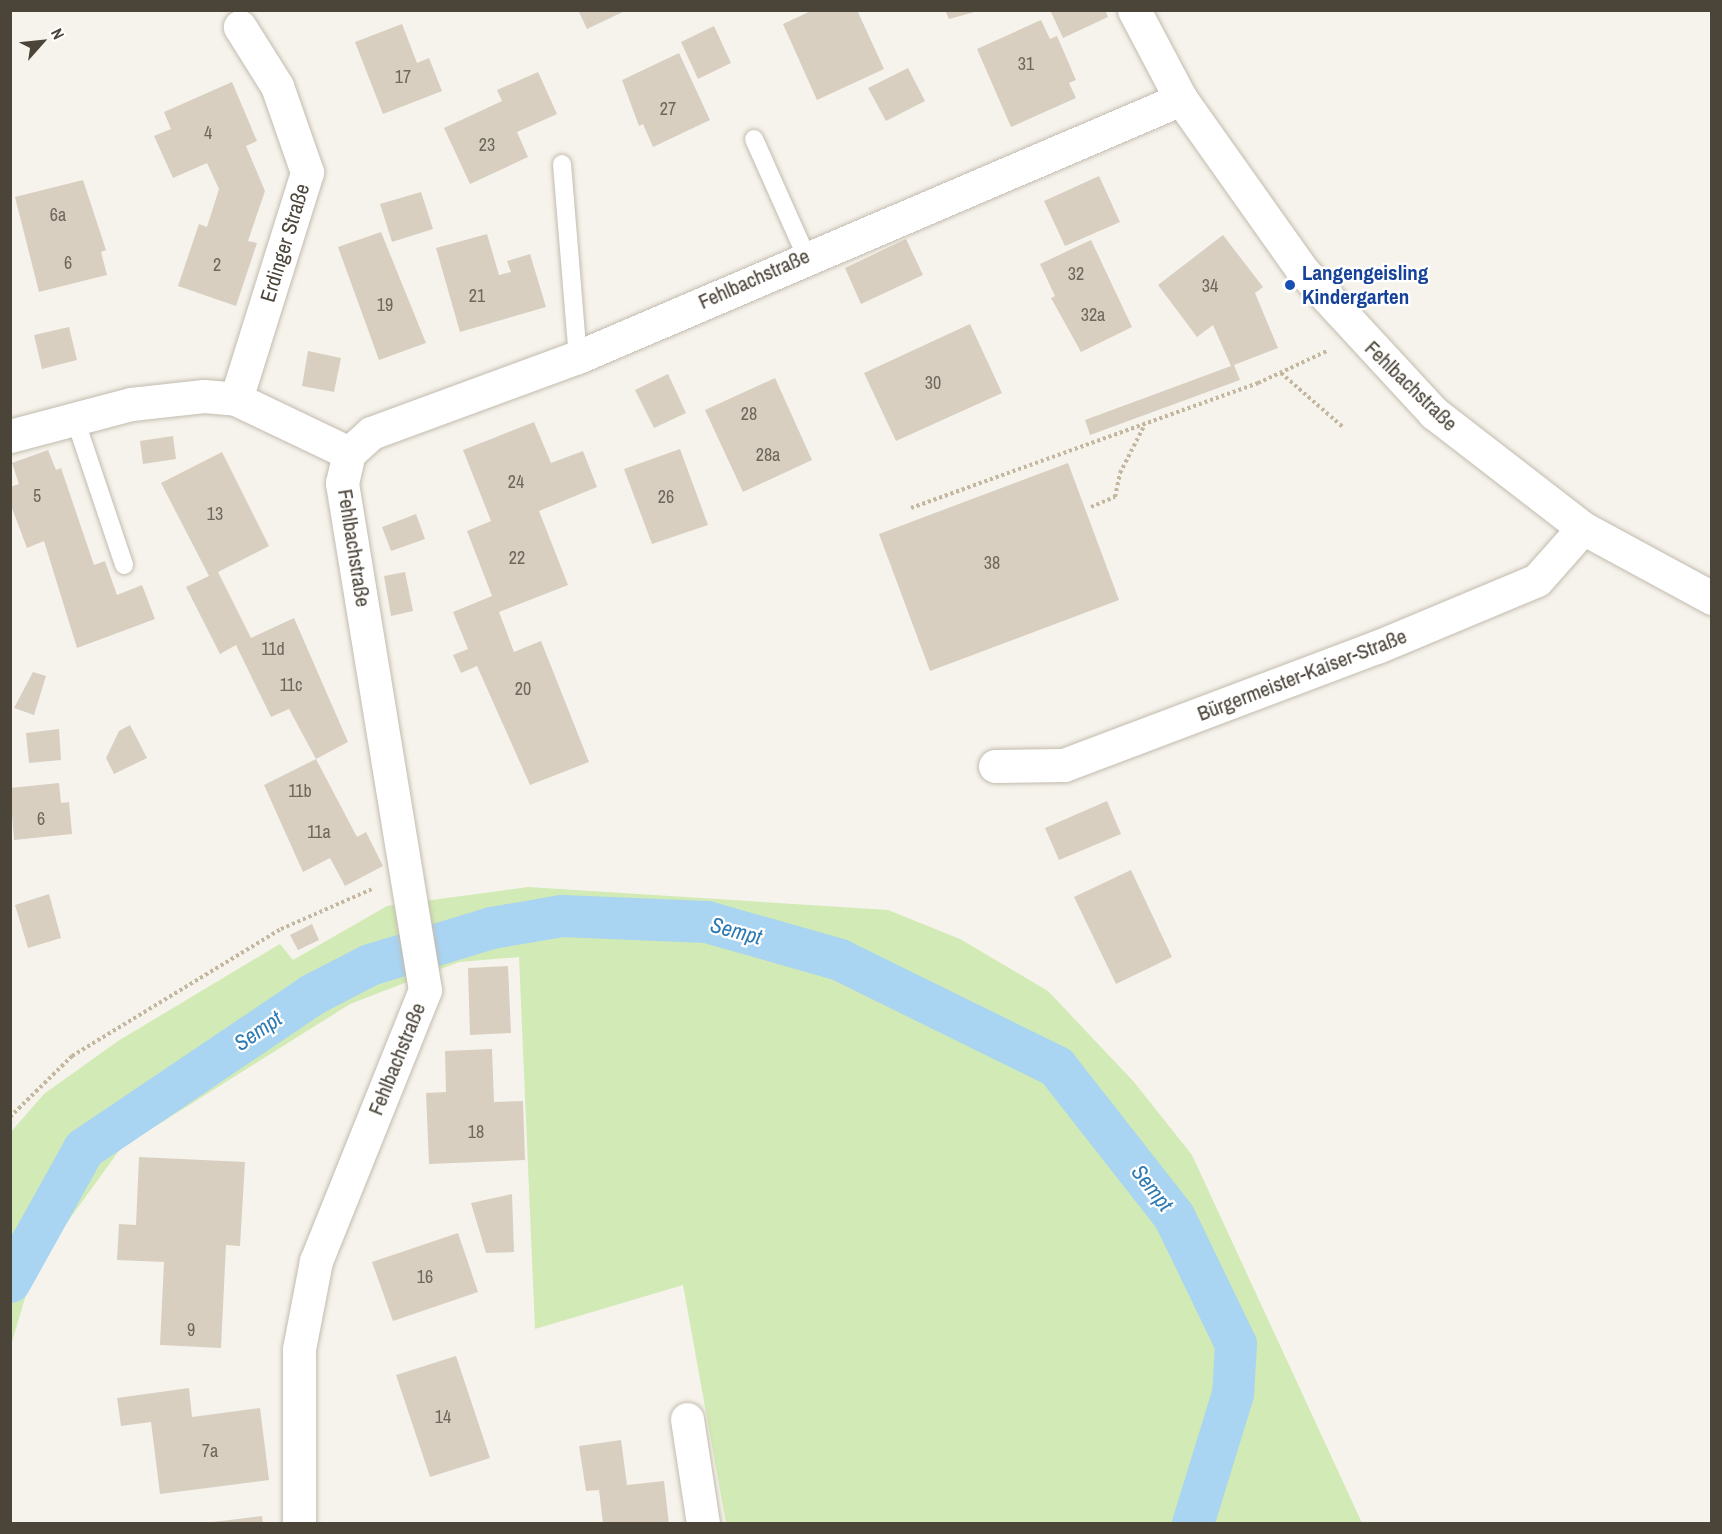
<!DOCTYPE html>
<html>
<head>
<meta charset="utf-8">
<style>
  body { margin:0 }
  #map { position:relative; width:1722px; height:1534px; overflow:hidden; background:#f6f3ec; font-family:"Archivo Narrow",sans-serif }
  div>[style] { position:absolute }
  .green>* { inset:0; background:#d2eab5 }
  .canal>* { height:42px; margin:-21px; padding:0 21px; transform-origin:21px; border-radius:21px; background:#a9d4f2 }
  .building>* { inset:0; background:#d8cfc1 }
  .path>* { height:4px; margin-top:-2px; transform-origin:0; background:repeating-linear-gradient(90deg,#c4b79f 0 3px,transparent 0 6px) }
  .roads { filter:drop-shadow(0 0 2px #c2bbae) drop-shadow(0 0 2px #c2bbae) }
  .service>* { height:18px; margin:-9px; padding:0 9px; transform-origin:9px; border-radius:9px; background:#fff }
  .minor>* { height:33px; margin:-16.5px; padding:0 16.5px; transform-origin:16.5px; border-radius:16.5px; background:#fff }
  .dots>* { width:16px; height:16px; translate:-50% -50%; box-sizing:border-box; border:3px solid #fff; border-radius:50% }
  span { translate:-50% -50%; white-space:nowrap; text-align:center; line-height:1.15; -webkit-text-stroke:4.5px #fff; paint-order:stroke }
  .number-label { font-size:18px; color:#6e675b }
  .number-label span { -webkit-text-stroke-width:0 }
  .street-label { font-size:21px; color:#4b4439 }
  .transit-label { font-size:21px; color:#164399; font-weight:700 }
  .left { translate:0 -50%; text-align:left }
  .water-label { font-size:22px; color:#2e7ab2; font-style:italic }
  .frame { position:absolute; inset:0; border:12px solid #4b4439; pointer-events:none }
  .north { position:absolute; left:12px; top:12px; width:60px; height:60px; -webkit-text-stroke:4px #fff; paint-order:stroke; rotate:63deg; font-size:16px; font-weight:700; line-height:24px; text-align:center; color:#4b4439 }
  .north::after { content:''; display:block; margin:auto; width:21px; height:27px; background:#4b4439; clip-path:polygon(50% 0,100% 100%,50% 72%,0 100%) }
</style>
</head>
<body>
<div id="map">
  <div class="green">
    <div style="clip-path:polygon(528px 887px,888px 910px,960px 939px,1048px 991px,1134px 1082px,1192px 1155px,1362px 1523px,726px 1523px,683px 1285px,535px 1329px,519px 957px,459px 962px,350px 1004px,121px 1148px,34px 1268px,11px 1345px,10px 1133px,44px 1094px,118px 1041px,280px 944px,293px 960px,387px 906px)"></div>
  </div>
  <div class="canal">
    <div style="left:10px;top:1282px;width:152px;rotate:-60.9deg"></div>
    <div style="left:84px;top:1149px;width:275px;rotate:-34deg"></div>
    <div style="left:312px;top:995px;width:65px;rotate:-27.3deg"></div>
    <div style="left:370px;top:965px;width:127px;rotate:-16.9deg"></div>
    <div style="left:492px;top:928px;width:71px;rotate:-9.7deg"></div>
    <div style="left:562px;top:916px;width:145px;rotate:2.4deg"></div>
    <div style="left:707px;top:922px;width:138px;rotate:15.9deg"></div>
    <div style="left:840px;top:960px;width:242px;rotate:26.2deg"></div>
    <div style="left:1057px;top:1067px;width:189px;rotate:51.9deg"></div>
    <div style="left:1174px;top:1216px;width:142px;rotate:64.2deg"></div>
    <div style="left:1236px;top:1344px;width:50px;rotate:93.4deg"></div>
    <div style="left:1233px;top:1394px;width:136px;rotate:107.1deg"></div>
  </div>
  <div class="building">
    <div style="clip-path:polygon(578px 10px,627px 10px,587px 29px)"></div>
    <div style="clip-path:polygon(813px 10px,857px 10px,884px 69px,817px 100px,783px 24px)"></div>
    <div style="clip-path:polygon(945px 10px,982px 10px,949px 19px)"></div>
    <div style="clip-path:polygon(1050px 10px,1105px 10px,1108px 17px,1063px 38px)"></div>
    <div style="clip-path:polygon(1041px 20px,1050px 39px,1057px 36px,1076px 80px,1069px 83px,1076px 98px,1011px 127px,977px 49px)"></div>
    <div style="clip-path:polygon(402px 24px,417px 63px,429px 58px,442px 91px,383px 114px,355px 42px)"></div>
    <div style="clip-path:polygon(714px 26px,731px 63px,698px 79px,681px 42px)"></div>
    <div style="clip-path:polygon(679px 53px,710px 120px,653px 147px,643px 124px,639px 126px,622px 80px)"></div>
    <div style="clip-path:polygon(908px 68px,925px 101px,886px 121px,868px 88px)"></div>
    <div style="clip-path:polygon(538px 72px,557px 114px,517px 132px,528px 157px,470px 184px,444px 128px,502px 101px,497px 90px)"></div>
    <div style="clip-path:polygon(232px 82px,257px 141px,246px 146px,265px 191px,248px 241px,257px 243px,236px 306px,178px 286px,199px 224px,207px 227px,219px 189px,207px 163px,173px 178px,154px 136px,171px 129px,164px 112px)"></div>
    <div style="clip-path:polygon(1099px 176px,1120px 222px,1065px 246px,1044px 201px)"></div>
    <div style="clip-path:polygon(83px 180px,106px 250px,101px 252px,107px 275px,39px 292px,15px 197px)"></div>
    <div style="clip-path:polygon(421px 192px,433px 229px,392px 242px,380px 204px)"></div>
    <div style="clip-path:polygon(381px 232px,426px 343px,379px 360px,338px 247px)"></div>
    <div style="clip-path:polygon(487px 234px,499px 275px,511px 272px,507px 261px,530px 254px,546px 307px,460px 332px,436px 248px)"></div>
    <div style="clip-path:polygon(1223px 235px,1263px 287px,1255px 293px,1278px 348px,1234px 365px,1240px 380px,1090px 435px,1085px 420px,1231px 366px,1213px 325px,1197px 337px,1158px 285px)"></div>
    <div style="clip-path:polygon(906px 239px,923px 275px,861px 304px,845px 268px)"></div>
    <div style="clip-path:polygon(1091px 240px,1132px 327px,1081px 352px,1051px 298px,1055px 296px,1040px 264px)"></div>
    <div style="clip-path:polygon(970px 324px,1002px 393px,896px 441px,864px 373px)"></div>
    <div style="clip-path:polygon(69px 327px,77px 360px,42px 369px,34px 335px)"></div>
    <div style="clip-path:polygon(308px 351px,341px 358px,334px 392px,302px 386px)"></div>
    <div style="clip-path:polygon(668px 374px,686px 413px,654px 428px,635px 390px)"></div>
    <div style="clip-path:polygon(775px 378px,812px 460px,743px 492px,705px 410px)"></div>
    <div style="clip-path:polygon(534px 422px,551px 463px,583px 451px,597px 487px,539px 511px,568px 585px,499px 612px,514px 652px,541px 641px,589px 762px,530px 785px,477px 666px,461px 673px,453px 655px,468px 649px,453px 612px,492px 596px,467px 531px,491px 521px,463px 450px)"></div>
    <div style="clip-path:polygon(173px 436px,176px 459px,143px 464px,140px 441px)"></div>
    <div style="clip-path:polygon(680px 449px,708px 525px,652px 544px,624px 469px)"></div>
    <div style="clip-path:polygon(48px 450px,56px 470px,61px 468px,94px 565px,105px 561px,117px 595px,142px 585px,155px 619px,77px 648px,44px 541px,27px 548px,10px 503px,10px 487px,19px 484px,12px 463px)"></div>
    <div style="clip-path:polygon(222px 452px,269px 546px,218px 572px,251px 638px,294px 618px,348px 742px,316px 759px,289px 709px,271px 717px,236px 645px,220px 654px,186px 587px,209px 576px,161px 483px)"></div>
    <div style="clip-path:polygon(1068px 463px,1119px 600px,930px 671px,879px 534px)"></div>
    <div style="clip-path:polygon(416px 514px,425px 539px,391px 551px,382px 527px)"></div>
    <div style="clip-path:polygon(405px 572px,413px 611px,391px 616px,384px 576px)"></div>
    <div style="clip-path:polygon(33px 672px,46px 676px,34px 715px,14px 708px)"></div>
    <div style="clip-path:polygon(130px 725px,147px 758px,114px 774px,106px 758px,119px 731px)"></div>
    <div style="clip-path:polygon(59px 729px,61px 760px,29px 763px,26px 733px)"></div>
    <div style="clip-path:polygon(316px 759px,357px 837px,366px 832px,383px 866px,345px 886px,330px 858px,303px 872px,264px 785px)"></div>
    <div style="clip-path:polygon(59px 783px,61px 803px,69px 802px,72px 834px,14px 840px,10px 788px)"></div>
    <div style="clip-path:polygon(1107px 801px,1121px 834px,1059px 860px,1045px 828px)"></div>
    <div style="clip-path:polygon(1131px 870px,1172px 957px,1116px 984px,1074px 897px)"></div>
    <div style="clip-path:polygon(49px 894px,61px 938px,28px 948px,15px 905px)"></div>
    <div style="clip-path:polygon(312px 924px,319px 940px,298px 950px,290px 935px)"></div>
    <div style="clip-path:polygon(508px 966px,511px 1033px,470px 1035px,468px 968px)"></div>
    <div style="clip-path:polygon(492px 1049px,494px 1102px,523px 1101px,525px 1160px,429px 1164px,426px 1093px,446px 1092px,445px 1051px)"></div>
    <div style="clip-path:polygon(139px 1157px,245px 1162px,240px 1246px,226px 1245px,221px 1348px,160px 1345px,164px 1262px,117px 1260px,119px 1224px,136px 1225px)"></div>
    <div style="clip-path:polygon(512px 1194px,514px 1252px,486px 1253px,471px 1203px)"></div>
    <div style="clip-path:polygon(458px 1233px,478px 1292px,393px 1321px,372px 1262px)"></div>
    <div style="clip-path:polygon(456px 1356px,490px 1458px,430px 1477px,396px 1375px)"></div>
    <div style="clip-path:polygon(189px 1388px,192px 1417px,260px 1408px,269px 1480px,160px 1494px,151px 1422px,121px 1426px,117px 1398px)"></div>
    <div style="clip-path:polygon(621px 1440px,627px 1485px,664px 1481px,669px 1524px,603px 1524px,599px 1490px,586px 1491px,579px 1446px)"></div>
    <div style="clip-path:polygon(262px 1516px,263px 1524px,213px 1524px,213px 1522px)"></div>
  </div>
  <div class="path">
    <div style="left:1281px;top:373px;width:82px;rotate:41.1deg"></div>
    <div style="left:1091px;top:507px;width:26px;rotate:-23deg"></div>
    <div style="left:1115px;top:497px;width:25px;rotate:-78deg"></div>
    <div style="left:1120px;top:473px;width:53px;rotate:-62.9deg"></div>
    <div style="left:911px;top:508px;width:369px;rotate:-19.8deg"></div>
    <div style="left:1258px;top:383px;width:76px;rotate:-24.9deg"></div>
    <div style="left:10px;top:1117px;width:87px;rotate:-44.5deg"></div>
    <div style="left:72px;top:1056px;width:245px;rotate:-31.3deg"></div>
    <div style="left:281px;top:929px;width:99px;rotate:-23.7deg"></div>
  </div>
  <div class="roads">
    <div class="service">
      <div style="left:754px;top:139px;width:128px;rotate:66deg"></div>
      <div style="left:562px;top:164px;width:194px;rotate:85.3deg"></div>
      <div style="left:75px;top:419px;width:154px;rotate:71.4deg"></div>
    </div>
    <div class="minor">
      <div style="left:1134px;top:10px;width:101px;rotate:62.2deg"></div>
      <div style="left:1181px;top:99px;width:209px;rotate:54.7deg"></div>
      <div style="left:1302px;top:270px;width:195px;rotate:47.3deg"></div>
      <div style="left:1434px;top:413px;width:188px;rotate:37.7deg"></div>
      <div style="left:1583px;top:528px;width:147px;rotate:28.5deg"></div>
      <div style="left:236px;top:399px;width:238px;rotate:-72.6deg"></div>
      <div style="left:307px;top:172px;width:91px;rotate:-109.2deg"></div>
      <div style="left:277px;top:86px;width:70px;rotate:-122.1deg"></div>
      <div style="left:10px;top:436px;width:125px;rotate:-14.8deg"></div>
      <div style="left:131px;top:404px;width:73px;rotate:-6.3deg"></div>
      <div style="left:204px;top:396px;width:32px;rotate:5deg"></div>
      <div style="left:236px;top:399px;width:125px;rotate:25.5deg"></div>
      <div style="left:995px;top:766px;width:69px;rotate:-0.8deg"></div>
      <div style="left:1064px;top:765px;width:335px;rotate:-20.7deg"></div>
      <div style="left:1377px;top:647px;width:173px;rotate:-22.7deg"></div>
      <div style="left:1537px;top:580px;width:69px;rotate:-48.5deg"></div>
      <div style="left:687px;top:1419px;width:106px;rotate:81.3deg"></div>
      <div style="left:299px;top:1524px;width:175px;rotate:-90deg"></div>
      <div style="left:299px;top:1349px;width:90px;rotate:-79.1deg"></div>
      <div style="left:316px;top:1261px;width:292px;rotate:-68.1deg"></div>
      <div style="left:425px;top:990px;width:514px;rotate:-99.3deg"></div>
      <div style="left:342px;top:483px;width:31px;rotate:-77deg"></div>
      <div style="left:349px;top:453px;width:30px;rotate:-42deg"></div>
      <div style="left:371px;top:433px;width:221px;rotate:-20.2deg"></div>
      <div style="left:578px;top:357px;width:656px;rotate:-23.16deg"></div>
    </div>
  </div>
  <div class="dots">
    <div style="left:1290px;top:285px;background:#1a4fb4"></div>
  </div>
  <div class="number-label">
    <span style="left:1026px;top:64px">31</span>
    <span style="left:403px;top:77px">17</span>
    <span style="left:668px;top:109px">27</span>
    <span style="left:208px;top:133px">4</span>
    <span style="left:487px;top:145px">23</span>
    <span style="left:58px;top:215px">6a</span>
    <span style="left:68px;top:263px">6</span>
    <span style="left:217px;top:265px">2</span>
    <span style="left:1076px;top:274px">32</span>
    <span style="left:1210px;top:286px">34</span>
    <span style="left:477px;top:296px">21</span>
    <span style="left:385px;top:305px">19</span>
    <span style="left:1093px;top:315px">32a</span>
    <span style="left:933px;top:383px">30</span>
    <span style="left:749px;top:414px">28</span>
    <span style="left:768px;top:455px">28a</span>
    <span style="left:516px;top:482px">24</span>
    <span style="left:37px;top:496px">5</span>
    <span style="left:666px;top:497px">26</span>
    <span style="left:215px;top:514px">13</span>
    <span style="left:517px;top:558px">22</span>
    <span style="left:992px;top:563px">38</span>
    <span style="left:273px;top:649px">11d</span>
    <span style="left:291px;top:685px">11c</span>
    <span style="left:523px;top:689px">20</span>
    <span style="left:300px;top:791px">11b</span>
    <span style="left:41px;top:819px">6</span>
    <span style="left:319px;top:832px">11a</span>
    <span style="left:476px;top:1132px">18</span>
    <span style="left:425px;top:1277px">16</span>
    <span style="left:191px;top:1330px">9</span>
    <span style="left:443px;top:1417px">14</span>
    <span style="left:210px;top:1451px">7a</span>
  </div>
  <div class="street-label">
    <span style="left:285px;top:243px;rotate:-73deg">Erdinger Straße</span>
    <span style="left:754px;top:279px;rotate:-24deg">Fehlbachstraße</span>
    <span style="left:1411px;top:386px;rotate:44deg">Fehlbachstraße</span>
    <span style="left:354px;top:548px;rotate:81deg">Fehlbachstraße</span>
    <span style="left:1302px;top:675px;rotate:-21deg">Bürgermeister-Kaiser-Straße</span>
    <span style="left:397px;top:1059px;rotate:-68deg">Fehlbachstraße</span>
  </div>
  <div class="transit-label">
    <span class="left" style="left:1302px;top:285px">Langengeisling<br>Kindergarten</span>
  </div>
  <div class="water-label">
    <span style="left:736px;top:931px;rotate:15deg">Sempt</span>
    <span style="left:258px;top:1031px;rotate:-34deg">Sempt</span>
    <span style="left:1152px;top:1188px;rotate:52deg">Sempt</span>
  </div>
  <div class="frame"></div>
  <div class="north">N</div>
</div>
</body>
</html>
